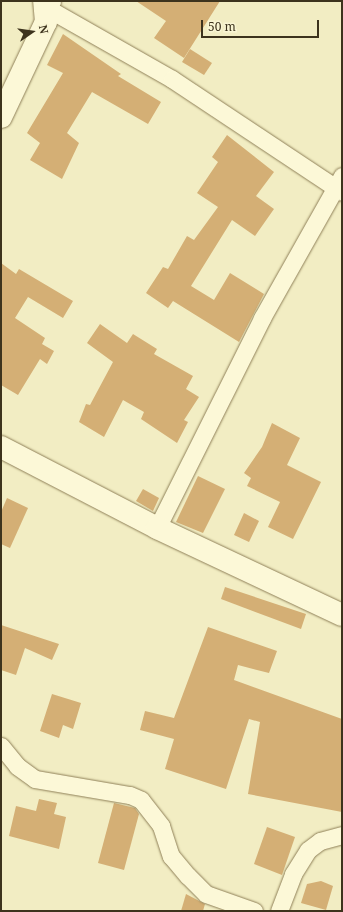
<!DOCTYPE html>
<html>
<head>
<meta charset="utf-8">
<style>
  body { margin:0 }
  #map { position:relative; width:343px; height:912px; overflow:hidden; background:#f2edc3; font-family:"Noto Serif",serif }
  div>[style] { position:absolute }
  .building>* { inset:0; background:#d4af75 }
  .roads { filter:drop-shadow(0 0 1px #8f8058) drop-shadow(0 0 1px #8f8058) }
  .street>* { height:17px; margin:-8.5px; padding:0 8.5px; transform-origin:8.5px; border-radius:8.5px; background:#fcf8d7 }
  .secondary>* { height:22px; margin:-11px; padding:0 11px; transform-origin:11px; border-radius:11px; background:#fcf8d7 }
  span { translate:-50% -50%; white-space:nowrap; text-align:center; line-height:1.15; -webkit-text-stroke:3px #f9f5d3; paint-order:stroke }
  .frame { position:absolute; inset:0; border:2px solid #3d331d; pointer-events:none }
  .north { position:absolute; left:12px; top:12px; width:40px; height:40px; -webkit-text-stroke:3px #f9f5d3; paint-order:stroke; rotate:77deg; font-size:11px; font-weight:700; line-height:16px; text-align:center; color:#3d331d }
  .north::after { content:''; display:block; margin:auto; width:14px; height:18px; background:#3d331d; clip-path:polygon(50% 0,100% 100%,50% 72%,0 100%) }
  .scale { position:absolute; left:201px; top:20px; width:118px; height:18px; box-sizing:border-box; border:2px solid #3d331d; border-top:0; padding-left:5px; font-size:12px; line-height:14px; white-space:nowrap; color:#3d331d; -webkit-text-stroke:3px #f9f5d3; paint-order:stroke }
</style>
</head>
<body>
<div id="map">
  <div class="building">
    <div style="clip-path:polygon(136px 1px,220px 1px,184px 58px,154px 38px,166px 21px)"></div>
    <div style="clip-path:polygon(63px 34px,121px 74px,118px 76px,161px 102px,148px 124px,92px 92px,67px 133px,79px 143px,62px 179px,30px 160px,40px 143px,27px 133px,63px 73px,47px 65px)"></div>
    <div style="clip-path:polygon(190px 49px,212px 63px,204px 75px,182px 62px)"></div>
    <div style="clip-path:polygon(227px 135px,274px 172px,256px 196px,274px 209px,255px 236px,232px 220px,191px 286px,214px 300px,230px 273px,264px 294px,239px 342px,173px 301px,168px 308px,146px 293px,163px 267px,168px 269px,187px 236px,194px 240px,218px 207px,197px 193px,218px 162px,212px 157px)"></div>
    <div style="clip-path:polygon(1px 263px,16px 274px,19px 269px,73px 301px,63px 318px,28px 297px,15px 318px,45px 338px,42px 344px,54px 351px,47px 364px,40px 359px,18px 395px,1px 385px)"></div>
    <div style="clip-path:polygon(100px 324px,127px 343px,133px 334px,157px 349px,154px 354px,193px 376px,186px 389px,199px 397px,184px 420px,188px 422px,177px 443px,141px 419px,144px 412px,123px 400px,104px 437px,79px 422px,86px 404px,90px 405px,113px 362px,87px 343px)"></div>
    <div style="clip-path:polygon(272px 423px,300px 438px,287px 465px,321px 482px,293px 539px,268px 527px,280px 502px,247px 486px,251px 478px,244px 473px,262px 447px)"></div>
    <div style="clip-path:polygon(198px 476px,225px 489px,203px 533px,176px 522px)"></div>
    <div style="clip-path:polygon(143px 489px,159px 498px,153px 511px,136px 501px)"></div>
    <div style="clip-path:polygon(7px 498px,28px 508px,10px 548px,1px 544px,1px 512px)"></div>
    <div style="clip-path:polygon(244px 513px,259px 521px,249px 542px,234px 535px)"></div>
    <div style="clip-path:polygon(225px 587px,306px 614px,301px 629px,221px 599px)"></div>
    <div style="clip-path:polygon(1px 625px,59px 644px,52px 660px,25px 648px,16px 675px,1px 670px)"></div>
    <div style="clip-path:polygon(208px 627px,277px 651px,269px 673px,238px 665px,234px 680px,342px 719px,342px 812px,248px 794px,260px 722px,249px 719px,226px 789px,165px 769px,174px 739px,140px 730px,145px 711px,174px 718px)"></div>
    <div style="clip-path:polygon(52px 694px,81px 703px,73px 729px,63px 725px,59px 738px,40px 731px)"></div>
    <div style="clip-path:polygon(39px 799px,57px 803px,54px 814px,66px 817px,59px 849px,9px 836px,16px 806px,36px 811px)"></div>
    <div style="clip-path:polygon(114px 803px,135px 808px,139px 814px,124px 870px,98px 863px)"></div>
    <div style="clip-path:polygon(267px 827px,295px 837px,282px 875px,254px 864px)"></div>
    <div style="clip-path:polygon(321px 881px,333px 886px,326px 910px,301px 903px,307px 884px)"></div>
    <div style="clip-path:polygon(186px 894px,205px 904px,203px 911px,181px 911px)"></div>
  </div>
  <div class="roads">
    <div class="street">
      <div style="left:52px;top:1px;width:9px;rotate:126deg"></div>
      <div style="left:47px;top:8px;width:144px;rotate:29.6deg"></div>
      <div style="left:172px;top:79px;width:204px;rotate:33.6deg"></div>
      <div style="left:157px;top:528px;width:235px;rotate:-63.4deg"></div>
      <div style="left:262px;top:318px;width:163px;rotate:-60.6deg"></div>
      <div style="left:1px;top:746px;width:26px;rotate:51deg"></div>
      <div style="left:17px;top:766px;width:22px;rotate:36deg"></div>
      <div style="left:35px;top:779px;width:96px;rotate:9.6deg"></div>
      <div style="left:130px;top:795px;width:12px;rotate:24deg"></div>
      <div style="left:141px;top:800px;width:33px;rotate:52deg"></div>
      <div style="left:161px;top:826px;width:32px;rotate:72deg"></div>
      <div style="left:171px;top:856px;width:26px;rotate:50deg"></div>
      <div style="left:188px;top:876px;width:25px;rotate:45deg"></div>
      <div style="left:206px;top:894px;width:51px;rotate:19.5deg"></div>
      <div style="left:279px;top:911px;width:40px;rotate:-69deg"></div>
      <div style="left:293px;top:874px;width:28px;rotate:-58deg"></div>
      <div style="left:308px;top:850px;width:15px;rotate:-37deg"></div>
      <div style="left:320px;top:841px;width:23px;rotate:-15deg"></div>
    </div>
    <div class="secondary">
      <div style="left:1px;top:117px;width:105px;rotate:-64.7deg"></div>
      <div style="left:46px;top:22px;width:21px;rotate:-95deg"></div>
      <div style="left:1px;top:447px;width:176px;rotate:27.4deg"></div>
      <div style="left:157px;top:528px;width:204px;rotate:25.2deg"></div>
    </div>
  </div>
  <div class="frame"></div>
  <div class="north">N</div>
  <div class="scale">50 m</div>
</div>
</body>
</html>
